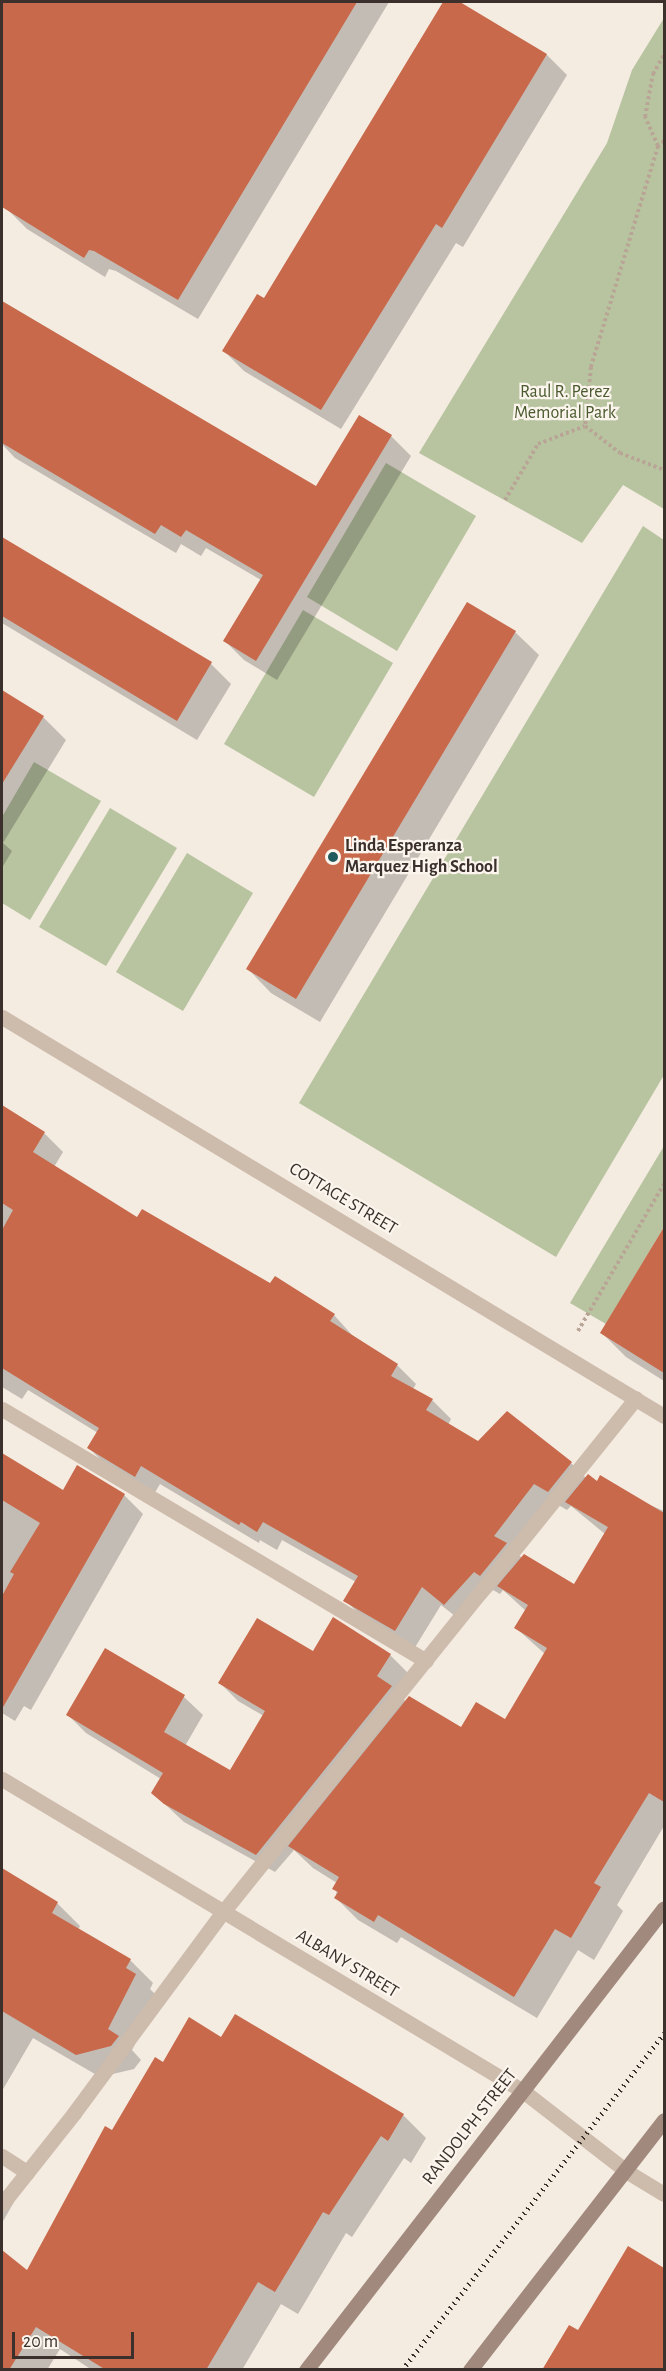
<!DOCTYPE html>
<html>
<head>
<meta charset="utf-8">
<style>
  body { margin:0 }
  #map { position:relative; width:666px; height:2371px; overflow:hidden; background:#f4ebe1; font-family:"Alegreya Sans",sans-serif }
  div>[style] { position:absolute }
  .green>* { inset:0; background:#b8c4a0 }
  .shadow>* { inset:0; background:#0003 }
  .building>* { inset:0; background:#c8694b }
  .path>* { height:4px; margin-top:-2px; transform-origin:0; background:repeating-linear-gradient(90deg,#b9a596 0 3px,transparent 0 6px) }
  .lane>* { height:15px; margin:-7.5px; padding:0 7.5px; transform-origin:7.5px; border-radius:7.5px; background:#cdbbac }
  .street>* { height:15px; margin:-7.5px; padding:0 7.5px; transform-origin:7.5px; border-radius:7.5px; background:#cdbbac }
  .secondary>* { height:15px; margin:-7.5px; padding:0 7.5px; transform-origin:7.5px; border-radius:7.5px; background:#a18a7d }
  .rail>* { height:4.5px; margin-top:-2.25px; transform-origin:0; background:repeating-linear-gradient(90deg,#3b302b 0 1.5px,transparent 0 6px) }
  .dots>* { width:16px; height:16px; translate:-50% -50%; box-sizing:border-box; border:3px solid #fbf5ee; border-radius:50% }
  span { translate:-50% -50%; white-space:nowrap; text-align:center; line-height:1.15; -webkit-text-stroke:4.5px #fbf5ee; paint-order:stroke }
  .park-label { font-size:18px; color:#4a5a2e }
  .poi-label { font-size:18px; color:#3b302b; font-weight:700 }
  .left { translate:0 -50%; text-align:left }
  .street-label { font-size:18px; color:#3b302b }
  .frame { position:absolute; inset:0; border:3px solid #3b302b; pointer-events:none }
  .scale { position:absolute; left:12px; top:2332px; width:122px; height:27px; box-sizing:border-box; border:3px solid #3b302b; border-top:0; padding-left:8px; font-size:18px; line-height:21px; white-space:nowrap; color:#3b302b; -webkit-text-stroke:4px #fbf5ee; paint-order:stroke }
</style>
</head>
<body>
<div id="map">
  <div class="green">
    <div style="clip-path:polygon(664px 18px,664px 509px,623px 485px,582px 543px,419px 453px,607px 143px,632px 70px)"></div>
    <div style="clip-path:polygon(386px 463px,476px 516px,397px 651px,307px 597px)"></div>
    <div style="clip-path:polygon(643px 526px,664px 540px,664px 1075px,556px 1257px,299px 1103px)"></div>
    <div style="clip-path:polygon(303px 610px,393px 663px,314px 797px,224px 744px)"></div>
    <div style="clip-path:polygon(34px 762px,101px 801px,30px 920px,2px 903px,2px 817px)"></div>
    <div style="clip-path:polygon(110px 808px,177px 848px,106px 966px,39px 927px)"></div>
    <div style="clip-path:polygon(187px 853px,253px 893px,183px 1011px,116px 972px)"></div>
    <div style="clip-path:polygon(664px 1146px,664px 1227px,606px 1324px,570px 1303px)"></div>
  </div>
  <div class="shadow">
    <div style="clip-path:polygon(8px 2px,389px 2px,198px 319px,116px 271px,109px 269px,105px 277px,27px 229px,2px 204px,2px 13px)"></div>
    <div style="clip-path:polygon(445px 2px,458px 2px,547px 55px,567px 75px,463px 247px,456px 243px,341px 429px,244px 371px,224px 351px,264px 300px)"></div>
    <div style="clip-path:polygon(2px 301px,316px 488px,391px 436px,411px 456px,277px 680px,244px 660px,224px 640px,261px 580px,206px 548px,201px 556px,181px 544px,176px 553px,15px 458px,2px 444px,5px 420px,2px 418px)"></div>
    <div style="clip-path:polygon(2px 539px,211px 664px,231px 684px,197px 740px,2px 623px)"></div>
    <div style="clip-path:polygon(467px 604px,515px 632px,539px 655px,320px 1022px,271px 993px,248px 969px)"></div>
    <div style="clip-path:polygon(2px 691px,43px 717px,66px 740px,3px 843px,12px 851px,2px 868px)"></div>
    <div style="clip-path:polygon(evenodd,2px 1107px,44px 1133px,63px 1152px,54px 1167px,137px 1220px,334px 1315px,352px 1335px,397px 1365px,416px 1384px,413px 1389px,432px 1400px,451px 1419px,448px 1425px,479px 1443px,571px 1463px,586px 1478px,664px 1511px,664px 1826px,617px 1905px,623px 1911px,594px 1960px,578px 1950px,537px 2018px,401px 1937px,397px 1943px,358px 1920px,336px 1898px,337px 1883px,313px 1868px,294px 1850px,275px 1872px,184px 1822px,153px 1793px,161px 1779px,86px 1733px,68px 1715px,106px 1650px,184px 1697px,203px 1715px,185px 1746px,231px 1773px,264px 1716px,238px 1701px,220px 1683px,314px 1653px,390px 1655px,408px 1673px,397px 1692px,406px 1702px,462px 1729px,505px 1721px,545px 1654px,516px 1628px,526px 1611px,503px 1590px,500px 1594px,493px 1590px,464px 1623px,441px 1605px,414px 1649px,364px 1619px,345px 1600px,356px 1582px,282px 1540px,277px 1550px,260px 1540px,259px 1543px,160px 1484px,154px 1494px,108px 1467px,89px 1448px,98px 1433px,28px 1390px,22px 1399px,2px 1387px,2px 1107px,553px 1502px,567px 1510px,571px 1506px,605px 1534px,574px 1586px,514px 1553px,553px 1502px)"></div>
    <div style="clip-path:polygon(664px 1230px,664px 1381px,626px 1357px,602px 1333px)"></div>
    <div style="clip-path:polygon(2px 1455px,64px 1492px,124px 1495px,143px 1514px,31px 1710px,24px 1706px,15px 1721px,2px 1713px)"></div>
    <div style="clip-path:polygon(5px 1872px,57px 1903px,80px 1926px,78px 1930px,130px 1960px,153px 1983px,150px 1989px,159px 1998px,132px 2050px,141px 2060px,134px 2069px,100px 2077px,33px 2038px,2px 2091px,2px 1878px)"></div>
    <div style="clip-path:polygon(235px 2016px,403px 2115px,426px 2138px,411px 2163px,404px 2158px,352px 2237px,346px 2233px,298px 2314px,281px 2304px,242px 2370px,92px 2370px,60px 2349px,47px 2370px,2px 2370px,2px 2252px,28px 2272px,113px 2132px,163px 2064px,222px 2039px)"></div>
    <div style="clip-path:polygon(2px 2190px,14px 2202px,2px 2223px)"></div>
    <div style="clip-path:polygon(628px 2248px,664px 2269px,664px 2370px,544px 2370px,578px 2332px)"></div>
  </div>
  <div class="building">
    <div style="clip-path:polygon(2px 2px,357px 2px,178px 300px,94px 251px,89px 250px,84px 258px,2px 207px)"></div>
    <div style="clip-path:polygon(443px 2px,460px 2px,547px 54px,442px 228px,436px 224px,321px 410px,222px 351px,257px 294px,264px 298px)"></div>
    <div style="clip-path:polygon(2px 301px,316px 486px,359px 415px,392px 435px,256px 661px,223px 641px,263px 575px,186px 530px,181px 537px,161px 525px,155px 534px,2px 443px)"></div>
    <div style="clip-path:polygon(2px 537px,212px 662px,177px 721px,2px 616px)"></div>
    <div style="clip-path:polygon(467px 602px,516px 631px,296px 999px,246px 969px)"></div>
    <div style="clip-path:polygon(2px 690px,44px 716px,2px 784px)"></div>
    <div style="clip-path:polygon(2px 1105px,45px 1132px,33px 1152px,137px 1217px,142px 1209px,270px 1283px,275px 1276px,335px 1314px,330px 1321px,398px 1364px,391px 1376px,433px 1399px,426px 1410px,478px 1441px,507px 1411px,572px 1462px,548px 1492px,534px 1484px,494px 1536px,507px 1543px,480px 1576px,474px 1572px,444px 1605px,422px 1587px,395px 1631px,343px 1601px,358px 1576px,263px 1522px,257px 1532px,241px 1522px,239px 1525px,141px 1466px,135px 1477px,87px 1448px,99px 1428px,2px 1368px,2px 1230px,13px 1210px,2px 1203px)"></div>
    <div style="clip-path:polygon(664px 1227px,664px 1373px,600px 1333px)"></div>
    <div style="clip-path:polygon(2px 1453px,63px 1490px,77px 1465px,125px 1494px,2px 1709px,2px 1596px,14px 1574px,10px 1572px,40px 1523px,2px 1500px)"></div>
    <div style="clip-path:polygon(588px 1474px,597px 1481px,600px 1475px,664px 1513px,664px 1802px,649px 1793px,594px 1883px,601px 1887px,571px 1938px,555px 1929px,514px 1997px,378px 1915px,374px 1922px,334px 1898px,338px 1892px,332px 1889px,339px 1877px,288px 1846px,409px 1696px,461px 1727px,476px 1702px,505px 1719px,547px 1648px,514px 1628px,528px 1605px,497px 1586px,524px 1554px,574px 1584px,608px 1527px,565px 1502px)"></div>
    <div style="clip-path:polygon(333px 1617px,391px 1654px,377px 1676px,392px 1686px,256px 1855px,164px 1804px,151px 1793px,163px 1773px,66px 1715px,105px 1648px,185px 1695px,164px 1732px,230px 1770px,265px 1711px,218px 1683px,257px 1618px,313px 1651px)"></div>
    <div style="clip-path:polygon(2px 1868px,58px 1902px,52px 1913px,131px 1959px,126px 1968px,136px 1974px,108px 2029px,119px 2036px,111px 2046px,76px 2055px,2px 2011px)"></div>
    <div style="clip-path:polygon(235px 2014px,404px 2114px,388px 2141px,381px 2136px,329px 2215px,323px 2212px,275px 2292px,258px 2282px,206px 2370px,106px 2370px,36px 2327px,9px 2370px,2px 2370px,2px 2250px,27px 2270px,105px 2126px,112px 2130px,155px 2057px,163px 2062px,189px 2017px,221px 2037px)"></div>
    <div style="clip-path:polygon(628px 2246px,664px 2268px,664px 2370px,542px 2370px,569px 2325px,578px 2330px)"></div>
  </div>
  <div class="path">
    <div style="left:664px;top:141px;width:8px;rotate:140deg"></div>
    <div style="left:658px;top:146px;width:231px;rotate:106.9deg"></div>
    <div style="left:591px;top:367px;width:59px;rotate:95.8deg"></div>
    <div style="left:585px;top:426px;width:44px;rotate:37.6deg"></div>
    <div style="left:620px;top:453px;width:47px;rotate:21.1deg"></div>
    <div style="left:658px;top:146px;width:32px;rotate:-114deg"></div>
    <div style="left:645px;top:117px;width:44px;rotate:-79.5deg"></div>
    <div style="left:653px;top:74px;width:22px;rotate:-60deg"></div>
    <div style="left:505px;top:500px;width:65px;rotate:-59.5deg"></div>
    <div style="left:538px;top:444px;width:50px;rotate:-21deg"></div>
    <div style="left:578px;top:1331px;width:170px;rotate:-59.7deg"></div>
  </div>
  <div class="lane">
    <div style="left:2px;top:1409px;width:493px;rotate:30.7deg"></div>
    <div style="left:2px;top:2156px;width:30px;rotate:33deg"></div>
    <div style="left:2px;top:2204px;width:116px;rotate:-51.6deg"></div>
    <div style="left:74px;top:2113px;width:250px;rotate:-53.5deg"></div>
    <div style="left:223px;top:1912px;width:659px;rotate:-51.22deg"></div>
  </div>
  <div class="street">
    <div style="left:2px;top:1017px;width:773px;rotate:31.08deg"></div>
    <div style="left:2px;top:1779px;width:607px;rotate:30.92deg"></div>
    <div style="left:523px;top:2091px;width:130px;rotate:37.8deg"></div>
    <div style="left:626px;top:2171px;width:44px;rotate:31.2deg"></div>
  </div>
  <div class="secondary">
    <div style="left:306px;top:2370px;width:584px;rotate:-52.23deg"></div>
    <div style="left:470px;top:2370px;width:316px;rotate:-52.2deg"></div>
  </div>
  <div class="rail">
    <div style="left:402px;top:2370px;width:427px;rotate:-52.1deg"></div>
  </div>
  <div class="dots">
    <div style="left:333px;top:857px;background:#1f5a5e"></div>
  </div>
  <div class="park-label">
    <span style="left:565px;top:403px">Raul R. Perez<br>Memorial Park</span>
  </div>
  <div class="poi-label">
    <span class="left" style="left:345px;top:857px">Linda Esperanza<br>Marquez High School</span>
  </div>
  <div class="street-label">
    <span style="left:343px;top:1199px;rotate:31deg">COTTAGE STREET</span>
    <span style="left:347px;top:1964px;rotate:31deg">ALBANY STREET</span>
    <span style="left:470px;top:2127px;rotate:-52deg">RANDOLPH STREET</span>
  </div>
  <div class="frame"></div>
  <div class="scale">20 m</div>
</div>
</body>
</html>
